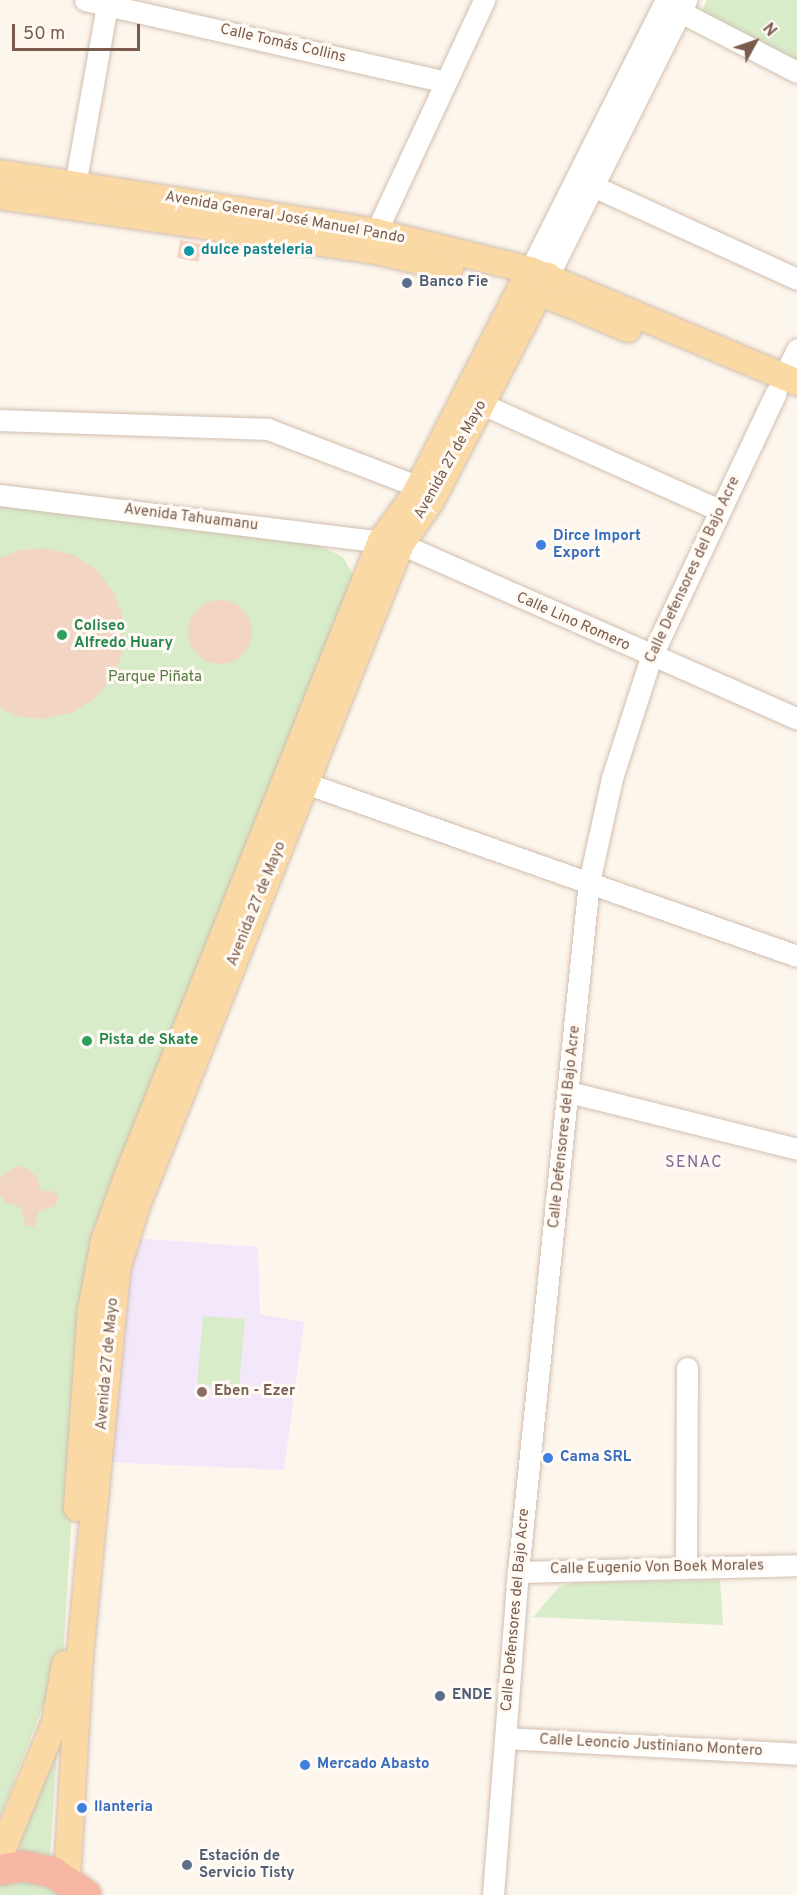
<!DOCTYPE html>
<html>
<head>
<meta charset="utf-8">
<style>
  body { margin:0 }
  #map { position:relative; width:797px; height:1895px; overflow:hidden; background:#fdf6ec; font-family:Overpass,sans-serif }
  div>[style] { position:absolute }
  .education>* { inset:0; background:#f3e8fa }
  .green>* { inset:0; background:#d8ecc9 }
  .building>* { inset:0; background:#f3d5c3 }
  .round { border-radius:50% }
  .roads { filter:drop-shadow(0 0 2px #d1beb0) drop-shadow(0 0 2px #d1beb0) }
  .minor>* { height:21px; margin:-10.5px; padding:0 10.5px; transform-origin:10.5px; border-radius:10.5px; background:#fff }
  .major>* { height:26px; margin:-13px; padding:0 13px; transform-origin:13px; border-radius:13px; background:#fbd9a5 }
  .highway>* { height:30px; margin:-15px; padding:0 15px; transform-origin:15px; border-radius:15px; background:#f7b7a3 }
  .dots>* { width:16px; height:16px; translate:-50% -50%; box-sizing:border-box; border:3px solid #fffaf3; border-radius:50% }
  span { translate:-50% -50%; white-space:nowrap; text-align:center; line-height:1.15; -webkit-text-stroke:6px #fffaf3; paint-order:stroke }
  .street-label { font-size:15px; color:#7a5c4d }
  .culture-label { font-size:15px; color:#0d838f; font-weight:700 }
  .left { translate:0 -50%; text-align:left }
  .service-label { font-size:15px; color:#4e5e75; font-weight:700 }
  .shop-label { font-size:15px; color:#366cbe; font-weight:700 }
  .leisure-label { font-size:15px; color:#27864d; font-weight:700 }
  .park-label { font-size:15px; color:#537a41 }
  .education-label { font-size:15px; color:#785e54; font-weight:700 }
  .neighbourhood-label { font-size:16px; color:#846695; letter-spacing:1.5px }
  .north { position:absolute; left:725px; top:12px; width:60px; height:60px; -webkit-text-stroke:4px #fffaf3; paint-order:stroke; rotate:50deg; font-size:16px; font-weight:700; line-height:24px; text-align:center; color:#7a5c4d }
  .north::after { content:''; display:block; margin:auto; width:21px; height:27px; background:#7a5c4d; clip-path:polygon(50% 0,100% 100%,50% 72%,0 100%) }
  .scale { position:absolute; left:12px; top:24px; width:128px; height:27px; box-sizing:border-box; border:3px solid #7a5c4d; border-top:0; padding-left:8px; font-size:18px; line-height:21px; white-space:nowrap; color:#7a5c4d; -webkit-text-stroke:4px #fffaf3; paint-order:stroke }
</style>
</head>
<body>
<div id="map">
  <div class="education">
    <div style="clip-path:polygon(133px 1238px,258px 1247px,260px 1314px,304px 1322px,284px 1470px,102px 1462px)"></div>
  </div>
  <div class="green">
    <div style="clip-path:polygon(707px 0,797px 0,797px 63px,699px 17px)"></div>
    <div style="clip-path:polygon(0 504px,319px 545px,343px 557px,358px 584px,85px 1309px,63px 1655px,0 1817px)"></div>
    <div style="clip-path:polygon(203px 1316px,245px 1319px,239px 1388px,197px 1384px)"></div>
    <div style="clip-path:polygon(720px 1580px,723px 1625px,533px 1617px,559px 1587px,572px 1583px)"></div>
    <div style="clip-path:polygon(59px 1720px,50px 1857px,6px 1853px)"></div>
    <div style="clip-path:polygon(35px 1879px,71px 1895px,0 1895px,0 1883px)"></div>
  </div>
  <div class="building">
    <div style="clip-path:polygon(180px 240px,201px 244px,199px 262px,177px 258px)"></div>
    <div style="clip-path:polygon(47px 548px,74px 555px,97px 570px,114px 593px,124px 620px,123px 649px,114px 676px,96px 698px,71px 713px,43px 719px,15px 716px,0 708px,0 558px,19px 550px)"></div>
    <div class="round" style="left:188px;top:600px;width:64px;height:64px"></div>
    <div style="clip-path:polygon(16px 1166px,29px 1169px,38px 1179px,41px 1191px,53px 1191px,58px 1197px,56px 1205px,39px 1211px,34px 1227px,26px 1226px,20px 1207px,6px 1203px,0 1195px,0 1178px)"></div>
  </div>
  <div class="roads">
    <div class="minor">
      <div style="left:85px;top:0;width:369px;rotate:12.8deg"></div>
      <div style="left:667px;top:5px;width:146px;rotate:27.3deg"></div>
      <div style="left:582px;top:181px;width:236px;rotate:24.5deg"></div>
      <div style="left:75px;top:185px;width:188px;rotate:-79.9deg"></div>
      <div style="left:376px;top:232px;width:256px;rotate:-65deg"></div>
      <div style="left:530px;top:270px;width:302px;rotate:-63.3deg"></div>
      <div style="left:548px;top:276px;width:309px;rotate:-63.4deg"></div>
      <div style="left:783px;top:378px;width:32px;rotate:-64deg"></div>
      <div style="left:482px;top:404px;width:260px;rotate:24.1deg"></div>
      <div style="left:0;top:420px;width:268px;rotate:1.9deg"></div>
      <div style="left:268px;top:429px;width:162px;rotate:21deg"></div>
      <div style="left:0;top:495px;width:404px;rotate:7deg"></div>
      <div style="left:401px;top:544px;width:433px;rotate:23.8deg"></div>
      <div style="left:291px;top:778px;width:536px;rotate:19.38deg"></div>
      <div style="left:569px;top:1092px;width:235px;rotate:14deg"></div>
      <div style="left:686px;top:1565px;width:197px;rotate:-89.7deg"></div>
      <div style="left:518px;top:1572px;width:279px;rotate:-1.4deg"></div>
      <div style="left:506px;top:1738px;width:291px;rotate:3.1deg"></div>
      <div style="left:493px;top:1895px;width:324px;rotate:-85.6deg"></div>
      <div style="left:518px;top:1572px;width:694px;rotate:-84.13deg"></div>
      <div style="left:589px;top:882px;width:107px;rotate:-77.5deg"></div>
      <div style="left:612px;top:778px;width:127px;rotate:-72.1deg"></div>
      <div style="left:651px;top:657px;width:292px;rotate:-64.7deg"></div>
    </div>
    <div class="major">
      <div style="left:0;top:173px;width:381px;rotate:8.9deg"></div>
      <div style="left:376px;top:232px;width:159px;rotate:13.9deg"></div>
      <div style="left:530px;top:270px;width:290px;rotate:22.8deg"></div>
      <div style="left:0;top:196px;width:376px;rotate:8.3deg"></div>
      <div style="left:372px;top:250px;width:80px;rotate:13deg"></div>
      <div style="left:523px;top:285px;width:114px;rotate:22.7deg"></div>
      <div style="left:77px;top:1508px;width:198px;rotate:-86deg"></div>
      <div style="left:91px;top:1310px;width:70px;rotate:-79.3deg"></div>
      <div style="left:104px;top:1241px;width:68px;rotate:-70.2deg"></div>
      <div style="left:127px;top:1177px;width:685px;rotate:-68.23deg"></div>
      <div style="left:381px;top:541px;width:56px;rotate:-53.7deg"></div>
      <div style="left:414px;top:496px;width:254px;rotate:-62.8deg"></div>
      <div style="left:0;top:1856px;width:145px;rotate:-67.7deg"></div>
      <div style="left:55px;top:1722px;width:59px;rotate:-80.2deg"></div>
      <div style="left:67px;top:1879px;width:224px;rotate:-86.7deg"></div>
      <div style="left:80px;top:1655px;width:388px;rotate:-84.5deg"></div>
      <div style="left:117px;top:1269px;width:67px;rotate:-72.6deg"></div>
      <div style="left:137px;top:1205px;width:712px;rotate:-68.23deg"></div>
      <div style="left:401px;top:544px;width:52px;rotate:-55.1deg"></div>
      <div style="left:431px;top:501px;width:254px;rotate:-62.5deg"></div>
    </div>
    <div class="highway">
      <div style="left:0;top:1870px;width:22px;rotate:-10deg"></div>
      <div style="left:22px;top:1866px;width:32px;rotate:11deg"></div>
      <div style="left:53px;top:1872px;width:40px;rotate:34.9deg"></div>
    </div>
  </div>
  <div class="dots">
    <div style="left:189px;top:251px;background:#0f9aa8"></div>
    <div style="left:407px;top:283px;background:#5c6f8a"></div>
    <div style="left:541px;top:545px;background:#3f7fe0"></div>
    <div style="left:62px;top:635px;background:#2e9e5b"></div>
    <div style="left:87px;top:1041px;background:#2e9e5b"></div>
    <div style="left:202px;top:1392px;background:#8d6e63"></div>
    <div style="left:548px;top:1458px;background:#3f7fe0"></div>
    <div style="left:440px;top:1696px;background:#5c6f8a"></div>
    <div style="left:305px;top:1765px;background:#3f7fe0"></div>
    <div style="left:82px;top:1808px;background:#3f7fe0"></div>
    <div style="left:187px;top:1865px;background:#5c6f8a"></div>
  </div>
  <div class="street-label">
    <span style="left:283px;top:44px;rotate:13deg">Calle Tomás Collins</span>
    <span style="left:285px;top:218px;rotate:10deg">Avenida General José Manuel Pando</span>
    <span style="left:451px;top:460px;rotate:-61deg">Avenida 27 de Mayo</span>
    <span style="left:191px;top:518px;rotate:7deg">Avenida Tahuamanu</span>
    <span style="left:693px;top:570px;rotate:-65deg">Calle Defensores del Bajo Acre</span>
    <span style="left:573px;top:622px;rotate:24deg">Calle Lino Romero</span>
    <span style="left:257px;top:904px;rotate:-68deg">Avenida 27 de Mayo</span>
    <span style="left:565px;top:1127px;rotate:-84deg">Calle Defensores del Bajo Acre</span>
    <span style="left:108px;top:1364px;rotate:-85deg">Avenida 27 de Mayo</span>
    <span style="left:657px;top:1568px;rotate:-1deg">Calle Eugenio Von Boek Morales</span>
    <span style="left:516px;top:1610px;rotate:-85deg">Calle Defensores del Bajo Acre</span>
    <span style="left:651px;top:1746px;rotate:3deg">Calle Leoncio Justiniano Montero</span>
  </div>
  <div class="culture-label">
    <span class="left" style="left:201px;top:251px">dulce pasteleria</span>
  </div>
  <div class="service-label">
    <span class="left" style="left:419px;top:283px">Banco Fie</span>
    <span class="left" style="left:452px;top:1696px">ENDE</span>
    <span class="left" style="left:199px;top:1865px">Estación de<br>Servicio Tisty</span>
  </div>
  <div class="shop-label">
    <span class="left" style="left:553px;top:545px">Dirce Import<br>Export</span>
    <span class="left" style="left:560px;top:1458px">Cama SRL</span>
    <span class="left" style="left:317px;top:1765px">Mercado Abasto</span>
    <span class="left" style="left:94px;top:1808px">llanteria</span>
  </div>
  <div class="leisure-label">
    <span class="left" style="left:74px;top:635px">Coliseo<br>Alfredo Huary</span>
    <span class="left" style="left:99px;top:1041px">Pista de Skate</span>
  </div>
  <div class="park-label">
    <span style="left:155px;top:678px">Parque Piñata</span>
  </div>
  <div class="education-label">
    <span class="left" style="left:214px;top:1392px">Eben - Ezer</span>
  </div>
  <div class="neighbourhood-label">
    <span style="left:694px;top:1163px">SENAC</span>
  </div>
  <div class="north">N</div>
  <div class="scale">50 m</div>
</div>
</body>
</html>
